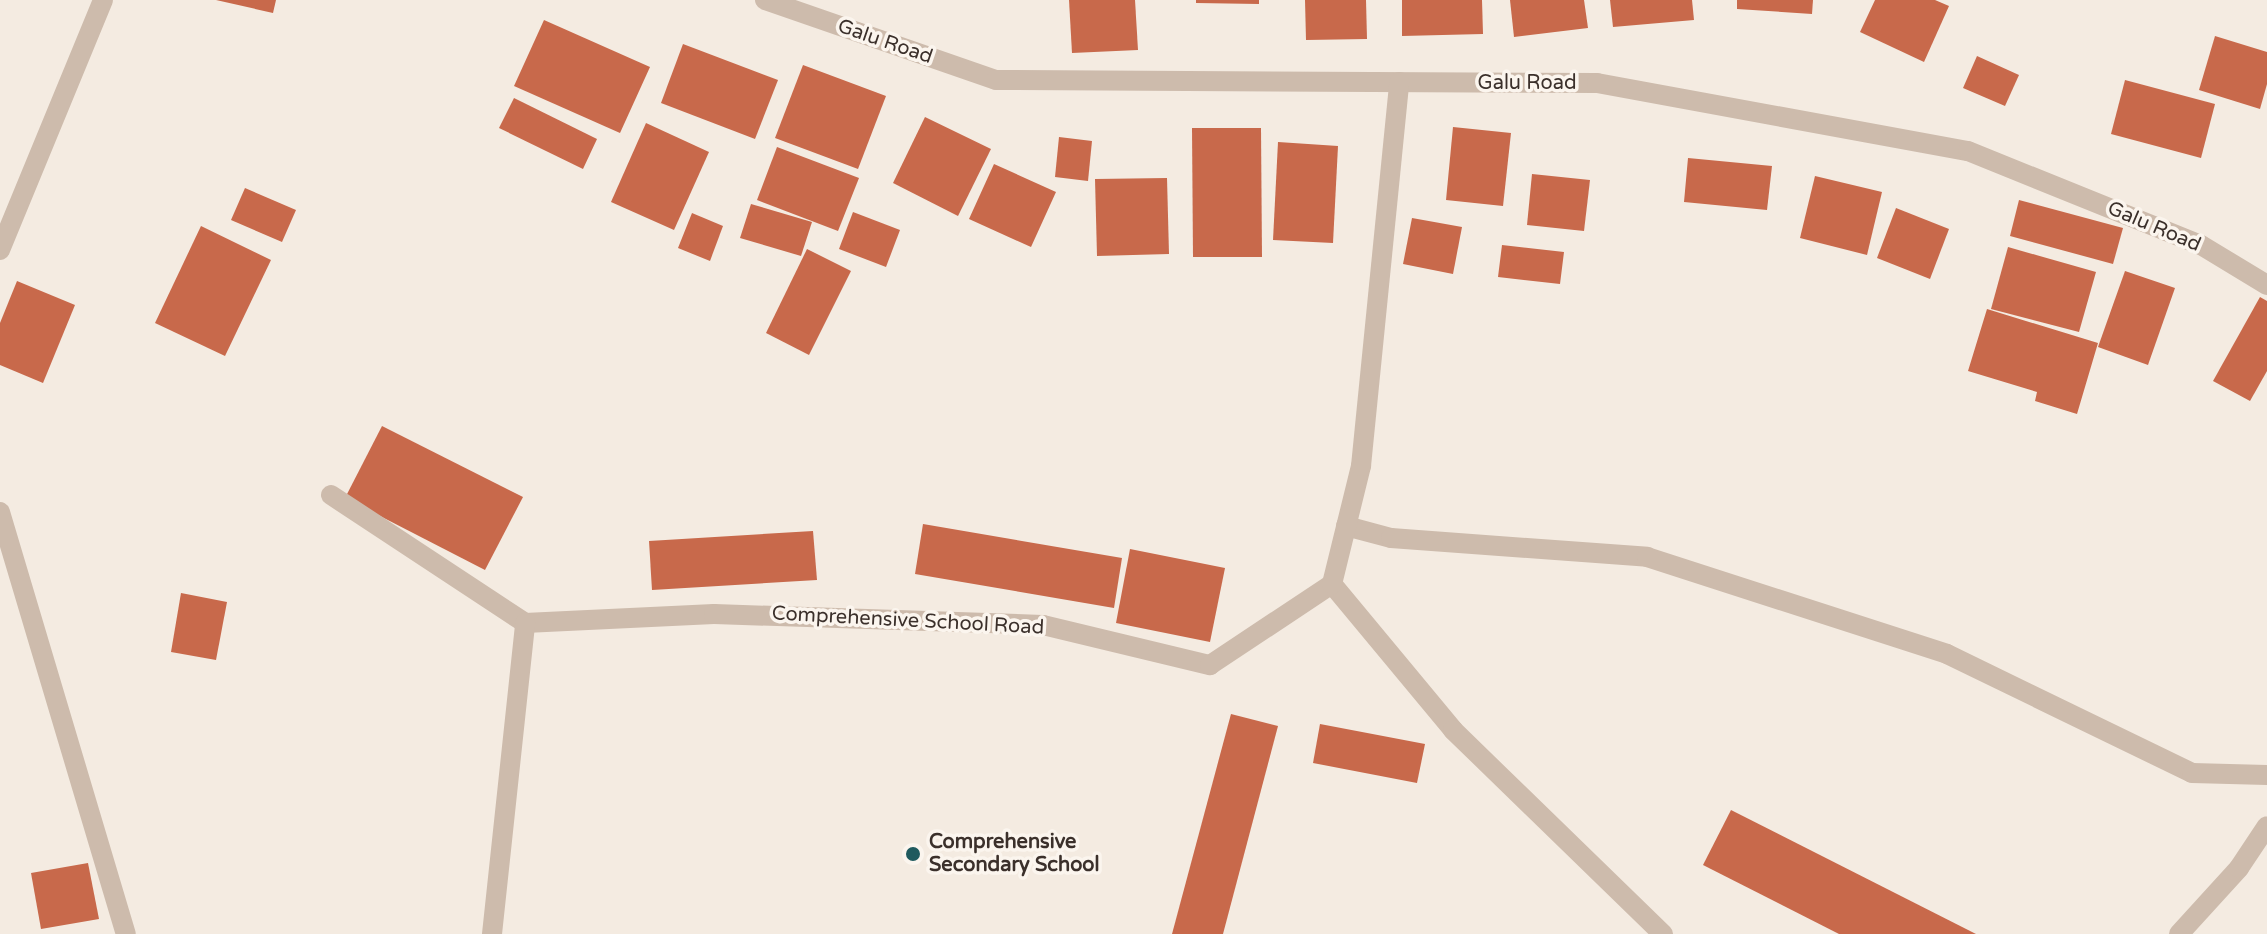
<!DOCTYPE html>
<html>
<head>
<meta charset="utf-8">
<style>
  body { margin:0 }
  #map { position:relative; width:2267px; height:934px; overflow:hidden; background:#f4ebe1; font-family:"Varela Round",sans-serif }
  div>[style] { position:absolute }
  .building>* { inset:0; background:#c8694b }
  .minor>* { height:20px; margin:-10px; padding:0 10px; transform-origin:10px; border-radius:10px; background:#cdbbac }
  .dots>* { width:22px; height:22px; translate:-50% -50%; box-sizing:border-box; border:4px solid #fbf5ee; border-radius:50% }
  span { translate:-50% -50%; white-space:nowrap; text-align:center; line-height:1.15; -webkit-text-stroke:7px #fbf5ee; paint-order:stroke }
  .street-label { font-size:20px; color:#3b302b }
  .poi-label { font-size:20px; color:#3b302b; font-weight:700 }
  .left { translate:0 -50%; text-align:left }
</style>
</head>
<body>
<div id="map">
  <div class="building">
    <div style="clip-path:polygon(216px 0,276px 0,273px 13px)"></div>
    <div style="clip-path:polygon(1069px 0,1135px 0,1138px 50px,1072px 53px)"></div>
    <div style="clip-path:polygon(1196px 0,1259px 0,1259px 4px,1196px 3px)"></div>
    <div style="clip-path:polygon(1305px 0,1366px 0,1367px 39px,1306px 40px)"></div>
    <div style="clip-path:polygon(1402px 0,1482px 0,1483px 34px,1402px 36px)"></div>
    <div style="clip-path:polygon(1510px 0,1584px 0,1588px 28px,1514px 37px)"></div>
    <div style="clip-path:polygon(1610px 0,1692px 0,1694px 20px,1613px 27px)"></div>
    <div style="clip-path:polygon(1737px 0,1813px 0,1812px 14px,1737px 9px)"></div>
    <div style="clip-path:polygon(1875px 0,1935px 0,1949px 6px,1924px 62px,1860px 32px)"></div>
    <div style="clip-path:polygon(544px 20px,650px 67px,620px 133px,514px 86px)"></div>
    <div style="clip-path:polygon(2215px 36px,2267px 52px,2267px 84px,2260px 109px,2199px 90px)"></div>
    <div style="clip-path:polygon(683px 44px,778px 80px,755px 139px,661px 103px)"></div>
    <div style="clip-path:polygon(1977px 56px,2019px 75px,2005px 106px,1963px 88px)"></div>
    <div style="clip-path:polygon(803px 65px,886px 96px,858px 169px,775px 138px)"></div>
    <div style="clip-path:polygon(2125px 80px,2215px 104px,2201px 158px,2111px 134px)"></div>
    <div style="clip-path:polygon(514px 98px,597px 139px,583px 169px,499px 128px)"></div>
    <div style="clip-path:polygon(925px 117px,991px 149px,958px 216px,893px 183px)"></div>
    <div style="clip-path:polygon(646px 123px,709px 152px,674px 230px,611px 202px)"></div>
    <div style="clip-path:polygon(1453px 127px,1511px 133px,1503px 206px,1446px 200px)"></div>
    <div style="clip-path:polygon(1192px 128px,1261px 128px,1262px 257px,1193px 257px)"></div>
    <div style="clip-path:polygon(1059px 137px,1092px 141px,1088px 181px,1055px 177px)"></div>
    <div style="clip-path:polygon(1278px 142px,1338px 146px,1333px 243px,1273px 240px)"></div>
    <div style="clip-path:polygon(777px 147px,859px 178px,838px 231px,757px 200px)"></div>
    <div style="clip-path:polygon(1688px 158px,1772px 166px,1767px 210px,1684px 202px)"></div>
    <div style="clip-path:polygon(994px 164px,1056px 192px,1031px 247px,969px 219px)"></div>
    <div style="clip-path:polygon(1532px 174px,1590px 180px,1584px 231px,1527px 225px)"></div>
    <div style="clip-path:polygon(1815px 176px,1882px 192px,1867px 255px,1800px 238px)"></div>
    <div style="clip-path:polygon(1167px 178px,1169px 254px,1097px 256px,1095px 179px)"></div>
    <div style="clip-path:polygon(245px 188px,296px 210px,282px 242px,231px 220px)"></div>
    <div style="clip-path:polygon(2019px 200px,2123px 228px,2113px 264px,2010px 236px)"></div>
    <div style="clip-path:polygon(751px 204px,812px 222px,801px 256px,740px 238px)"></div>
    <div style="clip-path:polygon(1896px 208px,1949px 229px,1930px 279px,1877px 258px)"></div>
    <div style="clip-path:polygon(853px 212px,900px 230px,886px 267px,839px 249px)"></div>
    <div style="clip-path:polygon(692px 213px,723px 226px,710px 261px,678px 248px)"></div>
    <div style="clip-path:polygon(1412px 218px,1462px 227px,1453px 274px,1403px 264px)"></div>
    <div style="clip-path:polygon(201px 226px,271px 260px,225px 356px,155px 323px)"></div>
    <div style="clip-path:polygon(1502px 245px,1564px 252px,1560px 284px,1498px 277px)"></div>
    <div style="clip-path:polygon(2008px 247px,2096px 272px,2079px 332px,1991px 309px)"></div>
    <div style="clip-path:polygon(807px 249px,851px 271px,809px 355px,766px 333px)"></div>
    <div style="clip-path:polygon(2125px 271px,2175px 288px,2148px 365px,2098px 347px)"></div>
    <div style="clip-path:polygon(17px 281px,75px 305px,43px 383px,0 365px,0 323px)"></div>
    <div style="clip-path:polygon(2260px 297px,2267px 301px,2267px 371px,2250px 401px,2213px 381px)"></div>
    <div style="clip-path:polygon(1987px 309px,2098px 343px,2077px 414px,2035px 401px,2037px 392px,1968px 371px)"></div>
    <div style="clip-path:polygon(382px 426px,523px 497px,485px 570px,345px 498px)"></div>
    <div style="clip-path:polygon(923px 524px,1122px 558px,1114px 608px,915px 574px)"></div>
    <div style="clip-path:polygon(813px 531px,817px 580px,652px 590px,649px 541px)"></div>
    <div style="clip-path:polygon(1130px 549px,1225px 568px,1210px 642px,1116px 623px)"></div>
    <div style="clip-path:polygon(181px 593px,227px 602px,216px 660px,171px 652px)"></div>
    <div style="clip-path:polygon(1231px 714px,1278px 726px,1223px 934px,1172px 934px)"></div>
    <div style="clip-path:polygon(1320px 724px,1425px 744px,1417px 783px,1313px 763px)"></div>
    <div style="clip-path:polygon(1731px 810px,1976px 934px,1839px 934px,1703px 865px)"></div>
    <div style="clip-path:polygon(88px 863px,99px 919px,41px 929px,31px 873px)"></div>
  </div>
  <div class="minor">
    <div style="left:765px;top:0;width:244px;rotate:19.1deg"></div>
    <div style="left:996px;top:80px;width:601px;rotate:0.29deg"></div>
    <div style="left:1597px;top:83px;width:377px;rotate:10.4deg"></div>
    <div style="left:1968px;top:151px;width:251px;rotate:22deg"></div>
    <div style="left:2201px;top:245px;width:77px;rotate:31.2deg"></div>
    <div style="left:0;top:250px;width:270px;rotate:-67.6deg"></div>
    <div style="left:331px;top:495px;width:232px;rotate:33.4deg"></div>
    <div style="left:0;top:512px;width:440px;rotate:73.4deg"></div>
    <div style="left:1346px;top:526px;width:47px;rotate:14.9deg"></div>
    <div style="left:1391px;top:538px;width:257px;rotate:4.2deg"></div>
    <div style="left:1647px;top:557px;width:315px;rotate:17.9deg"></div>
    <div style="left:1947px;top:654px;width:272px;rotate:25.9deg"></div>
    <div style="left:2192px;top:773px;width:75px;rotate:1.5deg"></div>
    <div style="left:1332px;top:584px;width:190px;rotate:50.3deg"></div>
    <div style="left:1453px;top:730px;width:293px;rotate:44.2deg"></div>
    <div style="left:525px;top:623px;width:189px;rotate:-2.7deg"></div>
    <div style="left:714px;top:614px;width:329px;rotate:1.9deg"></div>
    <div style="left:1043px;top:625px;width:172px;rotate:13.5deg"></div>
    <div style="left:1210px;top:665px;width:146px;rotate:-33.6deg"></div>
    <div style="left:1332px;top:584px;width:122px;rotate:-76.2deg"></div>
    <div style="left:1361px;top:466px;width:386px;rotate:-84.3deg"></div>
    <div style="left:492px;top:934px;width:313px;rotate:-83.9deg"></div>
    <div style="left:2179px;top:934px;width:89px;rotate:-47.7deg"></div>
    <div style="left:2239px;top:868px;width:50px;rotate:-56.3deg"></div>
  </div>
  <div class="dots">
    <div style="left:913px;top:854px;background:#1f5a5e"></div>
  </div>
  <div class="street-label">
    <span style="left:885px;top:42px;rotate:19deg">Galu Road</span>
    <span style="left:1527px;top:83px">Galu Road</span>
    <span style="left:2154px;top:227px;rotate:23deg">Galu Road</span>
    <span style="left:908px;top:621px;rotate:3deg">Comprehensive School Road</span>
  </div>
  <div class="poi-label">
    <span class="left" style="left:929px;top:854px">Comprehensive<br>Secondary School</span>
  </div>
</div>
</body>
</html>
